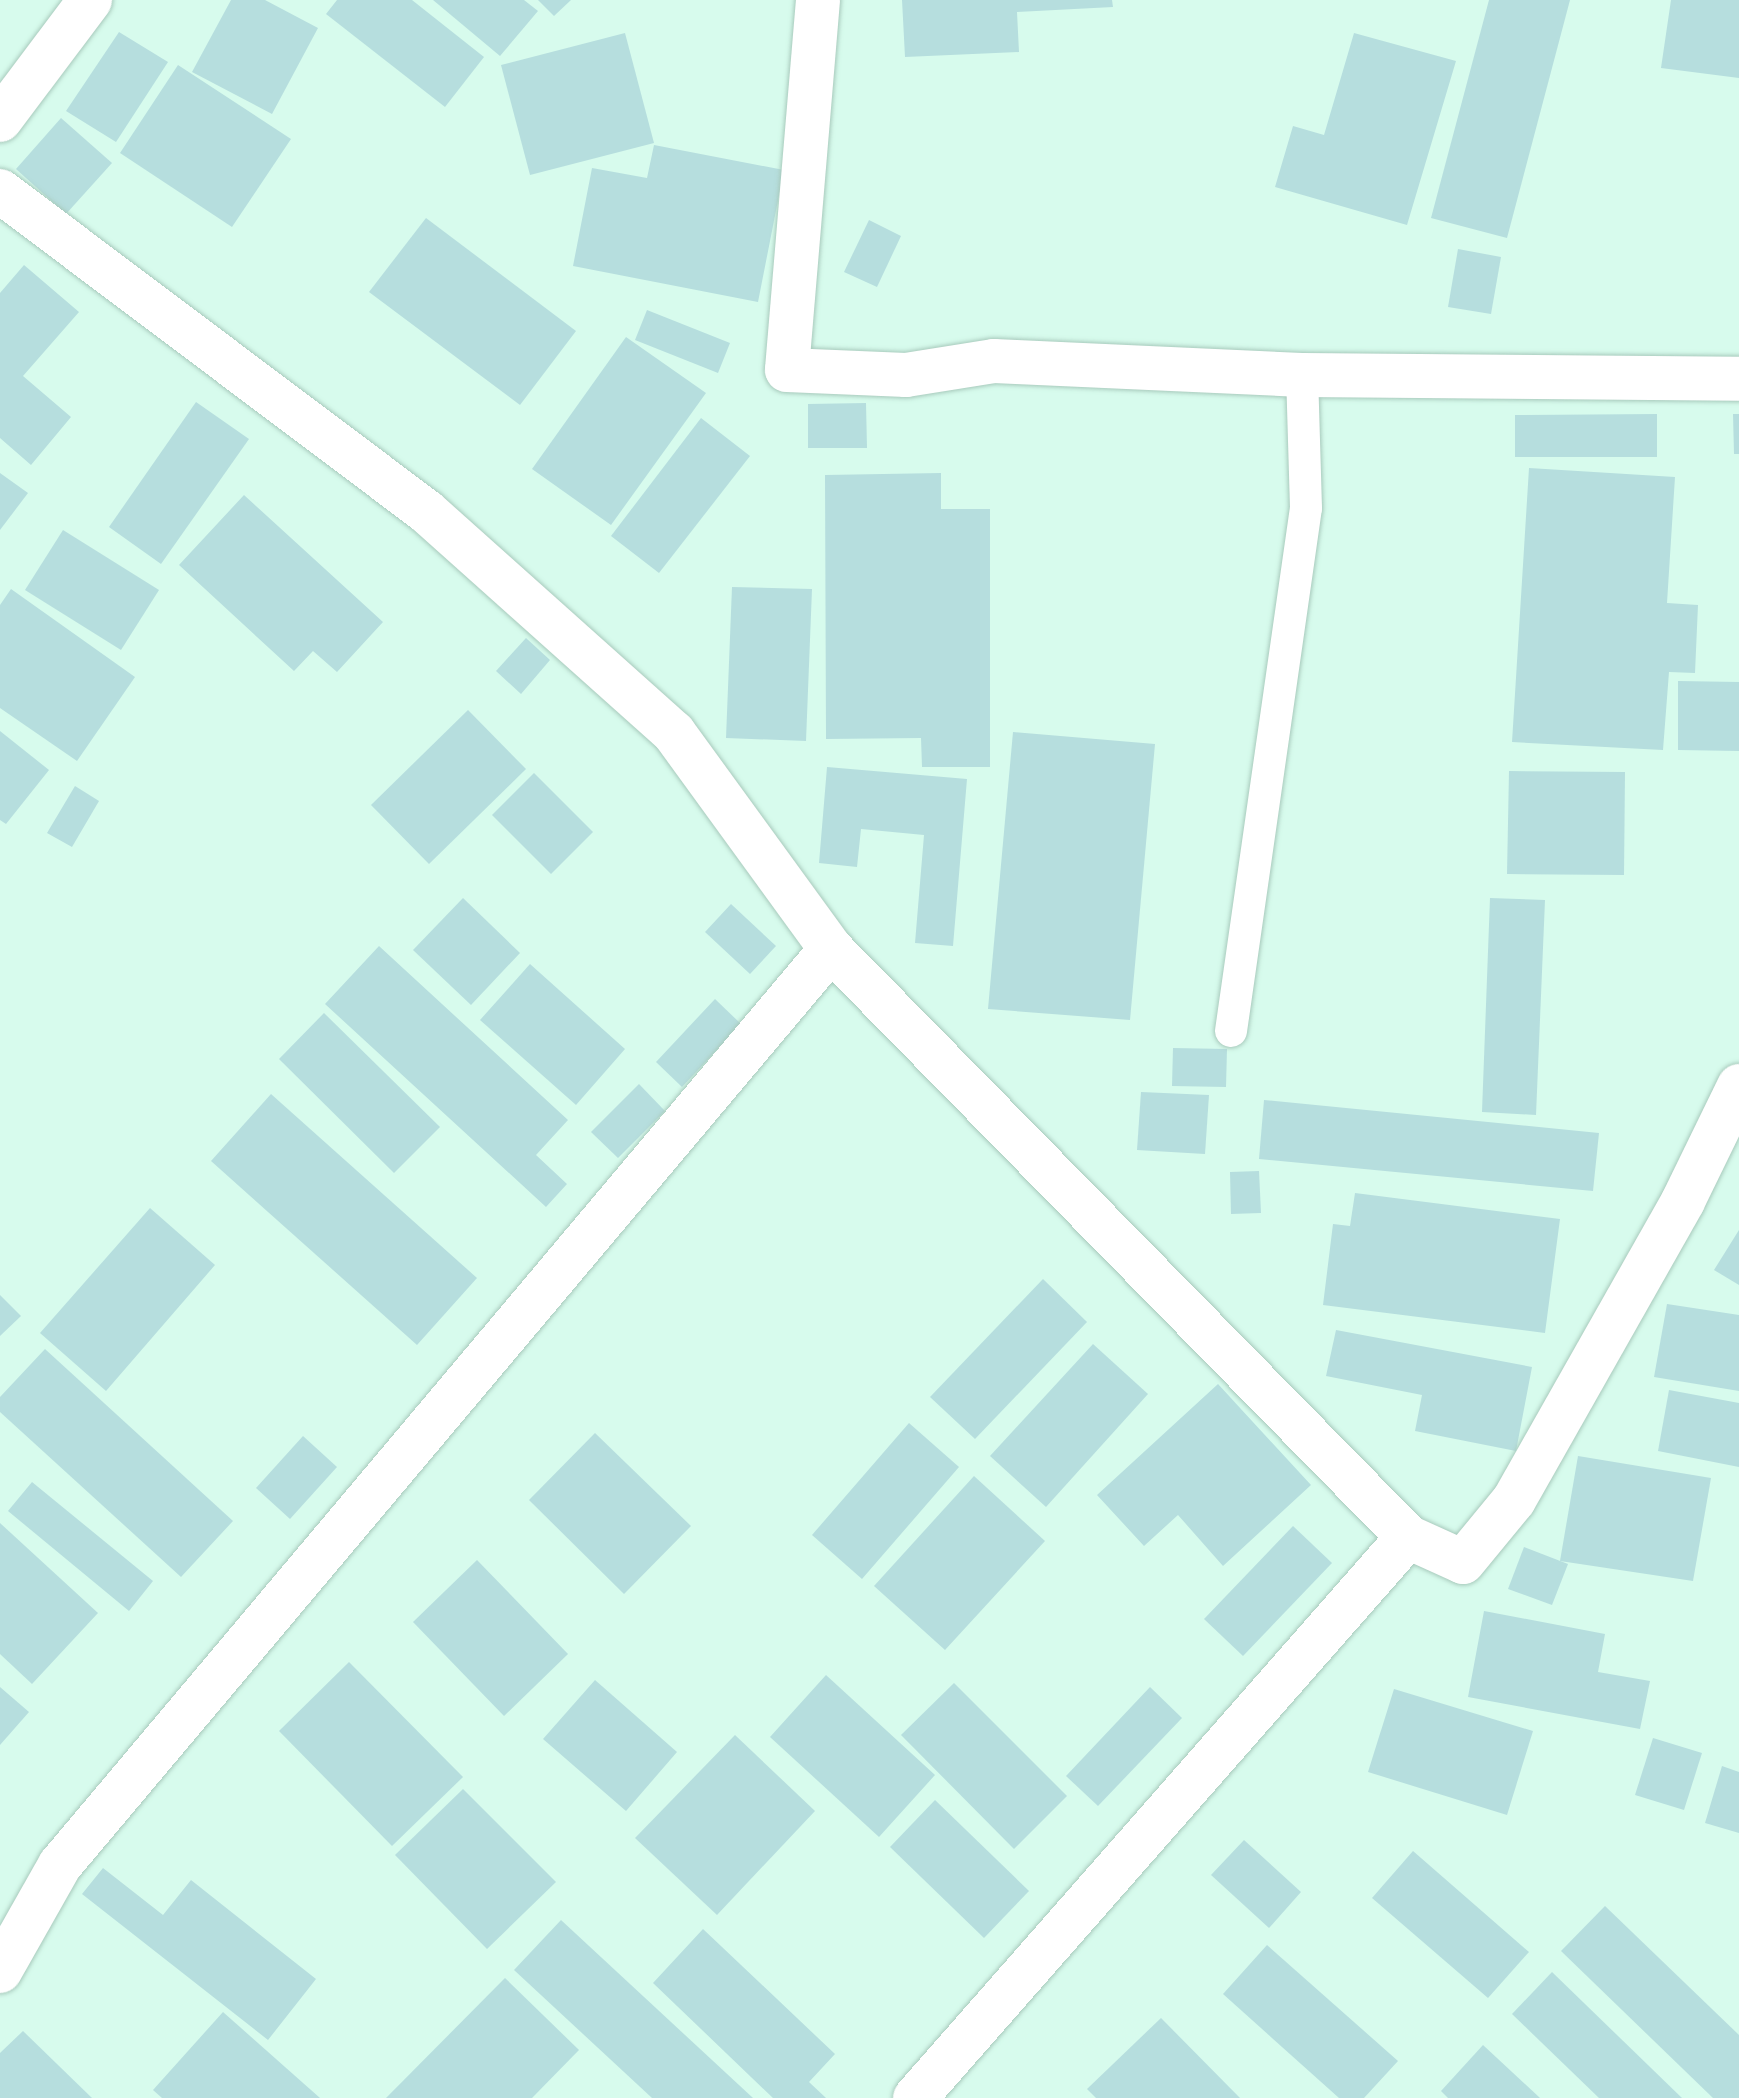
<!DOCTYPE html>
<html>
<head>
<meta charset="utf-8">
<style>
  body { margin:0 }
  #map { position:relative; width:1739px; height:2098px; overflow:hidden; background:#d7fbed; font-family:"Golos Text",sans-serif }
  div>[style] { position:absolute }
  .building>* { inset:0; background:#b6dede }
  .roads { filter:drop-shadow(0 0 2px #a8cabc) drop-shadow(0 0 2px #a8cabc) }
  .lane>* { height:32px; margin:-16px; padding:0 16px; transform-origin:16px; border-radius:16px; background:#fff }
  .street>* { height:44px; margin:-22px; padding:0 22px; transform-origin:22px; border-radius:22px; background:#fff }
  .secondary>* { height:44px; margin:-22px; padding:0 22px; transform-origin:22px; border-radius:22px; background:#fff }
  span { translate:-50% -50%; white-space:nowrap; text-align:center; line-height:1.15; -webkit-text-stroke:6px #fff; paint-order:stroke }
</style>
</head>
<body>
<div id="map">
  <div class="building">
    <div style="clip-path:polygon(231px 0,265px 0,318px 28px,272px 114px,192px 72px)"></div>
    <div style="clip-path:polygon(337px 0,412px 0,484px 57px,445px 107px,326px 14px)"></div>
    <div style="clip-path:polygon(433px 0,524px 0,538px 11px,500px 56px)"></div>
    <div style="clip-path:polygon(538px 0,571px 0,554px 16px)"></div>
    <div style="clip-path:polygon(902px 0,1112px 0,1113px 7px,1017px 12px,1019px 52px,905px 57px)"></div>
    <div style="clip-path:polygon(1489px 0,1570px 0,1507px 238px,1431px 218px)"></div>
    <div style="clip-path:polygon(1671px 0,1739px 0,1739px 78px,1661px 68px)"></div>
    <div style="clip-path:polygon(119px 32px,168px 62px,116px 142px,66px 111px)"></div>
    <div style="clip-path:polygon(625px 33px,654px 143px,530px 175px,501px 65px)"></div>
    <div style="clip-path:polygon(1354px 33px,1456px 61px,1407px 225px,1275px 187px,1293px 126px,1324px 135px)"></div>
    <div style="clip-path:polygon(178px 65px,291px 139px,232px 227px,120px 153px)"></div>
    <div style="clip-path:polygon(61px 118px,112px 163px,66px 214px,16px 169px)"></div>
    <div style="clip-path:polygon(654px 145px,784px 170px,758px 302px,573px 266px,592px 168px,647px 178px)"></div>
    <div style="clip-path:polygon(426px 218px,576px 331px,520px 405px,369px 292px)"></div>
    <div style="clip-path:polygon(869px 220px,901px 236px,877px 287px,844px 272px)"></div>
    <div style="clip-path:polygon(1458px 249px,1501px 257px,1491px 314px,1448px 307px)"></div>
    <div style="clip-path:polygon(24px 265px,79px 312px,23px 376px,71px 417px,31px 465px,0 438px,0 293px)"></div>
    <div style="clip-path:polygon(647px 310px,730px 343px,718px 373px,635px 340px)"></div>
    <div style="clip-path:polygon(626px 337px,706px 393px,611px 525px,532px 469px)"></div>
    <div style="clip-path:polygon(196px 402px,249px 439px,161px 564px,109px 527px)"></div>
    <div style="clip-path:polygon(866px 403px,867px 448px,808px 448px,808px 404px)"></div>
    <div style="clip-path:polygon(1657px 414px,1657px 457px,1515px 457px,1515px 415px)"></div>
    <div style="clip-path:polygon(1733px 414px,1739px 414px,1739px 454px,1734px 454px)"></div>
    <div style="clip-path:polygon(701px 418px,750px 456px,659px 573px,611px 536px)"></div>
    <div style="clip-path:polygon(1529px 468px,1675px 477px,1667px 603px,1698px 605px,1695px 673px,1669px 672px,1663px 750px,1512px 742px)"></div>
    <div style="clip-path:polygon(0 473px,28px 493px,0 530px)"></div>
    <div style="clip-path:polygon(941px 473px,941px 509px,990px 509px,990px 767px,922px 767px,921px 738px,826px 739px,825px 475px)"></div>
    <div style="clip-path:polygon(244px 495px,383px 622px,337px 672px,313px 651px,294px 671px,179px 565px)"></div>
    <div style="clip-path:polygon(63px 530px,159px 590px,121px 650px,25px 590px)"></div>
    <div style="clip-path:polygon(732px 587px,812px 589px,806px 741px,726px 738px)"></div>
    <div style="clip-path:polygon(11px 589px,135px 677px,77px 761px,0 708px,0 605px)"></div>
    <div style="clip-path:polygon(526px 638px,550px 660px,521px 694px,496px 671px)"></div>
    <div style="clip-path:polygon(1678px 681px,1739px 682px,1739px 751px,1678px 750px)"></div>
    <div style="clip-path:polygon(468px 710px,526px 769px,429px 864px,371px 805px)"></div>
    <div style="clip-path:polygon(0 731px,49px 770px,6px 824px,0 820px)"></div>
    <div style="clip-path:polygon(1013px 732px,1155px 744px,1130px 1020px,988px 1009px)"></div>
    <div style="clip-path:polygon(827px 767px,967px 779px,953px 946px,915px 943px,924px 835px,861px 829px,857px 867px,819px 863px)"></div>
    <div style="clip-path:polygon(1509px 771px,1625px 772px,1624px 875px,1507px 874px)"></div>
    <div style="clip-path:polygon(534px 773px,593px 832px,551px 874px,492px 815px)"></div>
    <div style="clip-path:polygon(75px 786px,99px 801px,72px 847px,47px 833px)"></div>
    <div style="clip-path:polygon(463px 898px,520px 953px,471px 1005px,413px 950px)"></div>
    <div style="clip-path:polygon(1490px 898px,1545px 900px,1536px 1115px,1482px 1112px)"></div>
    <div style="clip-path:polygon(731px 904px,776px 946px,750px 974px,705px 932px)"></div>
    <div style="clip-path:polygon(379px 946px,568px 1120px,536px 1155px,567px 1184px,546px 1207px,325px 1004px)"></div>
    <div style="clip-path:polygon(530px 964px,625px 1049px,576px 1105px,480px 1020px)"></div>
    <div style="clip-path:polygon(715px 999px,741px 1024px,682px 1087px,656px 1062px)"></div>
    <div style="clip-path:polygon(324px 1013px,440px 1127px,394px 1173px,279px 1059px)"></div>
    <div style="clip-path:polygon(1173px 1048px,1227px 1049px,1226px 1087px,1172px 1086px)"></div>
    <div style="clip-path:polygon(639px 1084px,665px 1111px,618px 1158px,591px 1132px)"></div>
    <div style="clip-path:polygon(1141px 1092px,1209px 1095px,1205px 1154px,1137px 1150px)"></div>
    <div style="clip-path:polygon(271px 1094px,477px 1278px,417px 1345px,211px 1161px)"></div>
    <div style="clip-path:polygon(1264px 1100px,1599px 1133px,1593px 1191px,1259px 1159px)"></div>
    <div style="clip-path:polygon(1259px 1171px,1261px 1213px,1231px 1214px,1230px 1172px)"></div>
    <div style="clip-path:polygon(1355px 1193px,1560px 1219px,1545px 1333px,1323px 1305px,1333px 1224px,1350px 1226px)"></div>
    <div style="clip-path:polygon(150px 1208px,215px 1265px,106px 1391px,40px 1333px)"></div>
    <div style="clip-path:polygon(1739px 1230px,1739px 1285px,1714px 1270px)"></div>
    <div style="clip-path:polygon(1043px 1279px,1087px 1322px,975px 1439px,930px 1397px)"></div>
    <div style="clip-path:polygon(0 1295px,21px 1316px,0 1336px)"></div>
    <div style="clip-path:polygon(1667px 1304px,1739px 1315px,1739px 1391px,1654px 1377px)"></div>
    <div style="clip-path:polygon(1336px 1330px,1532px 1367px,1516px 1451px,1415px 1431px,1422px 1395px,1326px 1376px)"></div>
    <div style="clip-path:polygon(1093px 1344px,1148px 1394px,1046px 1507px,990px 1456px)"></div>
    <div style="clip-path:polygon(45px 1349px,233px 1521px,181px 1577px,0 1412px,0 1397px)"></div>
    <div style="clip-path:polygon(1218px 1384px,1311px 1485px,1223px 1566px,1178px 1515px,1144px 1546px,1097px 1495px)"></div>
    <div style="clip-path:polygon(1669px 1390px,1739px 1403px,1739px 1467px,1658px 1451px)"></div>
    <div style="clip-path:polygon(909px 1423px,959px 1467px,862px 1579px,812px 1535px)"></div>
    <div style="clip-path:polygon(595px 1433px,691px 1526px,624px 1594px,529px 1500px)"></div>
    <div style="clip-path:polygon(303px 1436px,337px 1467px,290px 1519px,256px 1488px)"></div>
    <div style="clip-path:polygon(1578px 1456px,1711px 1478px,1693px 1581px,1560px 1561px)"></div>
    <div style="clip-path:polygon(974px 1476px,1045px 1541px,945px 1650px,874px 1586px)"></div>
    <div style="clip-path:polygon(32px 1482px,153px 1581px,129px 1611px,8px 1511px)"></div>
    <div style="clip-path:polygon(0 1523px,98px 1613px,32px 1684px,0 1654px)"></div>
    <div style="clip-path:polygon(1293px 1526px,1332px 1563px,1243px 1656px,1204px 1619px)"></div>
    <div style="clip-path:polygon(1524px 1547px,1568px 1564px,1552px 1605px,1508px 1589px)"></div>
    <div style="clip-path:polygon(477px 1560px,568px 1654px,504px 1716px,413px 1622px)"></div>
    <div style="clip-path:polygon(1484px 1611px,1605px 1634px,1598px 1672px,1650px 1681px,1640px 1729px,1468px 1697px)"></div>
    <div style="clip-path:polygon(349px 1662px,463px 1777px,392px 1846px,279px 1731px)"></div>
    <div style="clip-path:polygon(826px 1675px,935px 1775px,879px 1837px,770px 1737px)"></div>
    <div style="clip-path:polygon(595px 1680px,677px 1752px,626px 1811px,543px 1739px)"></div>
    <div style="clip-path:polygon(954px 1683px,1067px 1796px,1014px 1849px,901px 1735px)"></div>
    <div style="clip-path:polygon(0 1687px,29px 1712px,0 1745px)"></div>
    <div style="clip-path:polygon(1150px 1687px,1182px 1718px,1098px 1806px,1066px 1776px)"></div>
    <div style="clip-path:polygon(1394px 1689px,1533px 1731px,1507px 1815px,1368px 1772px)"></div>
    <div style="clip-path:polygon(735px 1735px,815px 1811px,717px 1915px,635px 1838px)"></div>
    <div style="clip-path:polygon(1653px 1738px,1702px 1753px,1684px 1810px,1635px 1795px)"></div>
    <div style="clip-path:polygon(1722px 1766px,1739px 1772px,1739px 1833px,1705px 1823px)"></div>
    <div style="clip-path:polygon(463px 1789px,556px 1882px,487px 1949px,395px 1855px)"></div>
    <div style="clip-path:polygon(935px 1800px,1029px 1891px,984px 1938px,890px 1847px)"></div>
    <div style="clip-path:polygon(1244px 1840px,1301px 1892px,1269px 1928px,1211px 1875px)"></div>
    <div style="clip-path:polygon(1413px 1851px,1529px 1952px,1488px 1998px,1372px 1898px)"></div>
    <div style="clip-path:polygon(103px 1868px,163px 1915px,191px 1880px,316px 1979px,268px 2040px,82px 1894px)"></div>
    <div style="clip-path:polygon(1605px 1906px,1739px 2035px,1739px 2098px,1713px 2098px,1561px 1951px)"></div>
    <div style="clip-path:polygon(561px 1920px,753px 2098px,652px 2098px,514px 1970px)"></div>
    <div style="clip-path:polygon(703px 1929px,835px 2054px,809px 2082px,826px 2098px,773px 2098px,653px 1983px)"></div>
    <div style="clip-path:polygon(1267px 1945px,1398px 2061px,1364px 2098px,1339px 2098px,1223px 1994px)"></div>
    <div style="clip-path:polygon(1552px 1972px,1682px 2098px,1599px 2098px,1512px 2014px)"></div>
    <div style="clip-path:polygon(505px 1978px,579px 2050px,532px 2098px,386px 2098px)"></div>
    <div style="clip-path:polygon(223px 2012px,320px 2098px,162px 2098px,153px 2090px)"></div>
    <div style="clip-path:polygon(1161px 2018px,1240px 2098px,1096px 2098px,1087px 2089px)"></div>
    <div style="clip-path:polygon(23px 2031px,92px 2098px,0 2098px,0 2053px)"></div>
    <div style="clip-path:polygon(1483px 2045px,1540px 2098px,1448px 2098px,1441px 2091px)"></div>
  </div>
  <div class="roads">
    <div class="lane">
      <div style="left:1231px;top:1031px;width:528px;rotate:-81.84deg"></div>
      <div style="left:1306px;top:508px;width:133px;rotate:-91.7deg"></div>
    </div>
    <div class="street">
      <div style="left:818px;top:0;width:371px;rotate:94.8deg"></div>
      <div style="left:787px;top:370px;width:119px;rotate:2.4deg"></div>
      <div style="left:906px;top:375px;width:89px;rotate:-9deg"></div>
      <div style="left:994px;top:361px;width:308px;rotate:2.6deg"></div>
      <div style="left:1302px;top:375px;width:437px;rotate:0.5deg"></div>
      <div style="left:0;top:191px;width:534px;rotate:36.93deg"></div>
      <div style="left:427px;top:512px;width:331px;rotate:41.8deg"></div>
      <div style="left:674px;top:733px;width:267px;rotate:54deg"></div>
      <div style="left:831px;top:949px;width:824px;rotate:45.54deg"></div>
      <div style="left:0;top:1971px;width:122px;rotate:-60.5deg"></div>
      <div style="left:60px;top:1865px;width:1197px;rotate:-49.91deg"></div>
      <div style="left:915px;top:2098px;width:747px;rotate:-48.69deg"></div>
      <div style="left:1408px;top:1537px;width:60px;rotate:24.4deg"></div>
      <div style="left:1463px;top:1562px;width:80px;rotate:-50.6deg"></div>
      <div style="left:1514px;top:1500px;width:343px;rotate:-60.5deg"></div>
      <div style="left:1683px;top:1201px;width:128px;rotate:-64deg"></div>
    </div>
    <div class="secondary">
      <div style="left:0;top:120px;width:150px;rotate:-53.1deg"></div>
    </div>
  </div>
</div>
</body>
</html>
